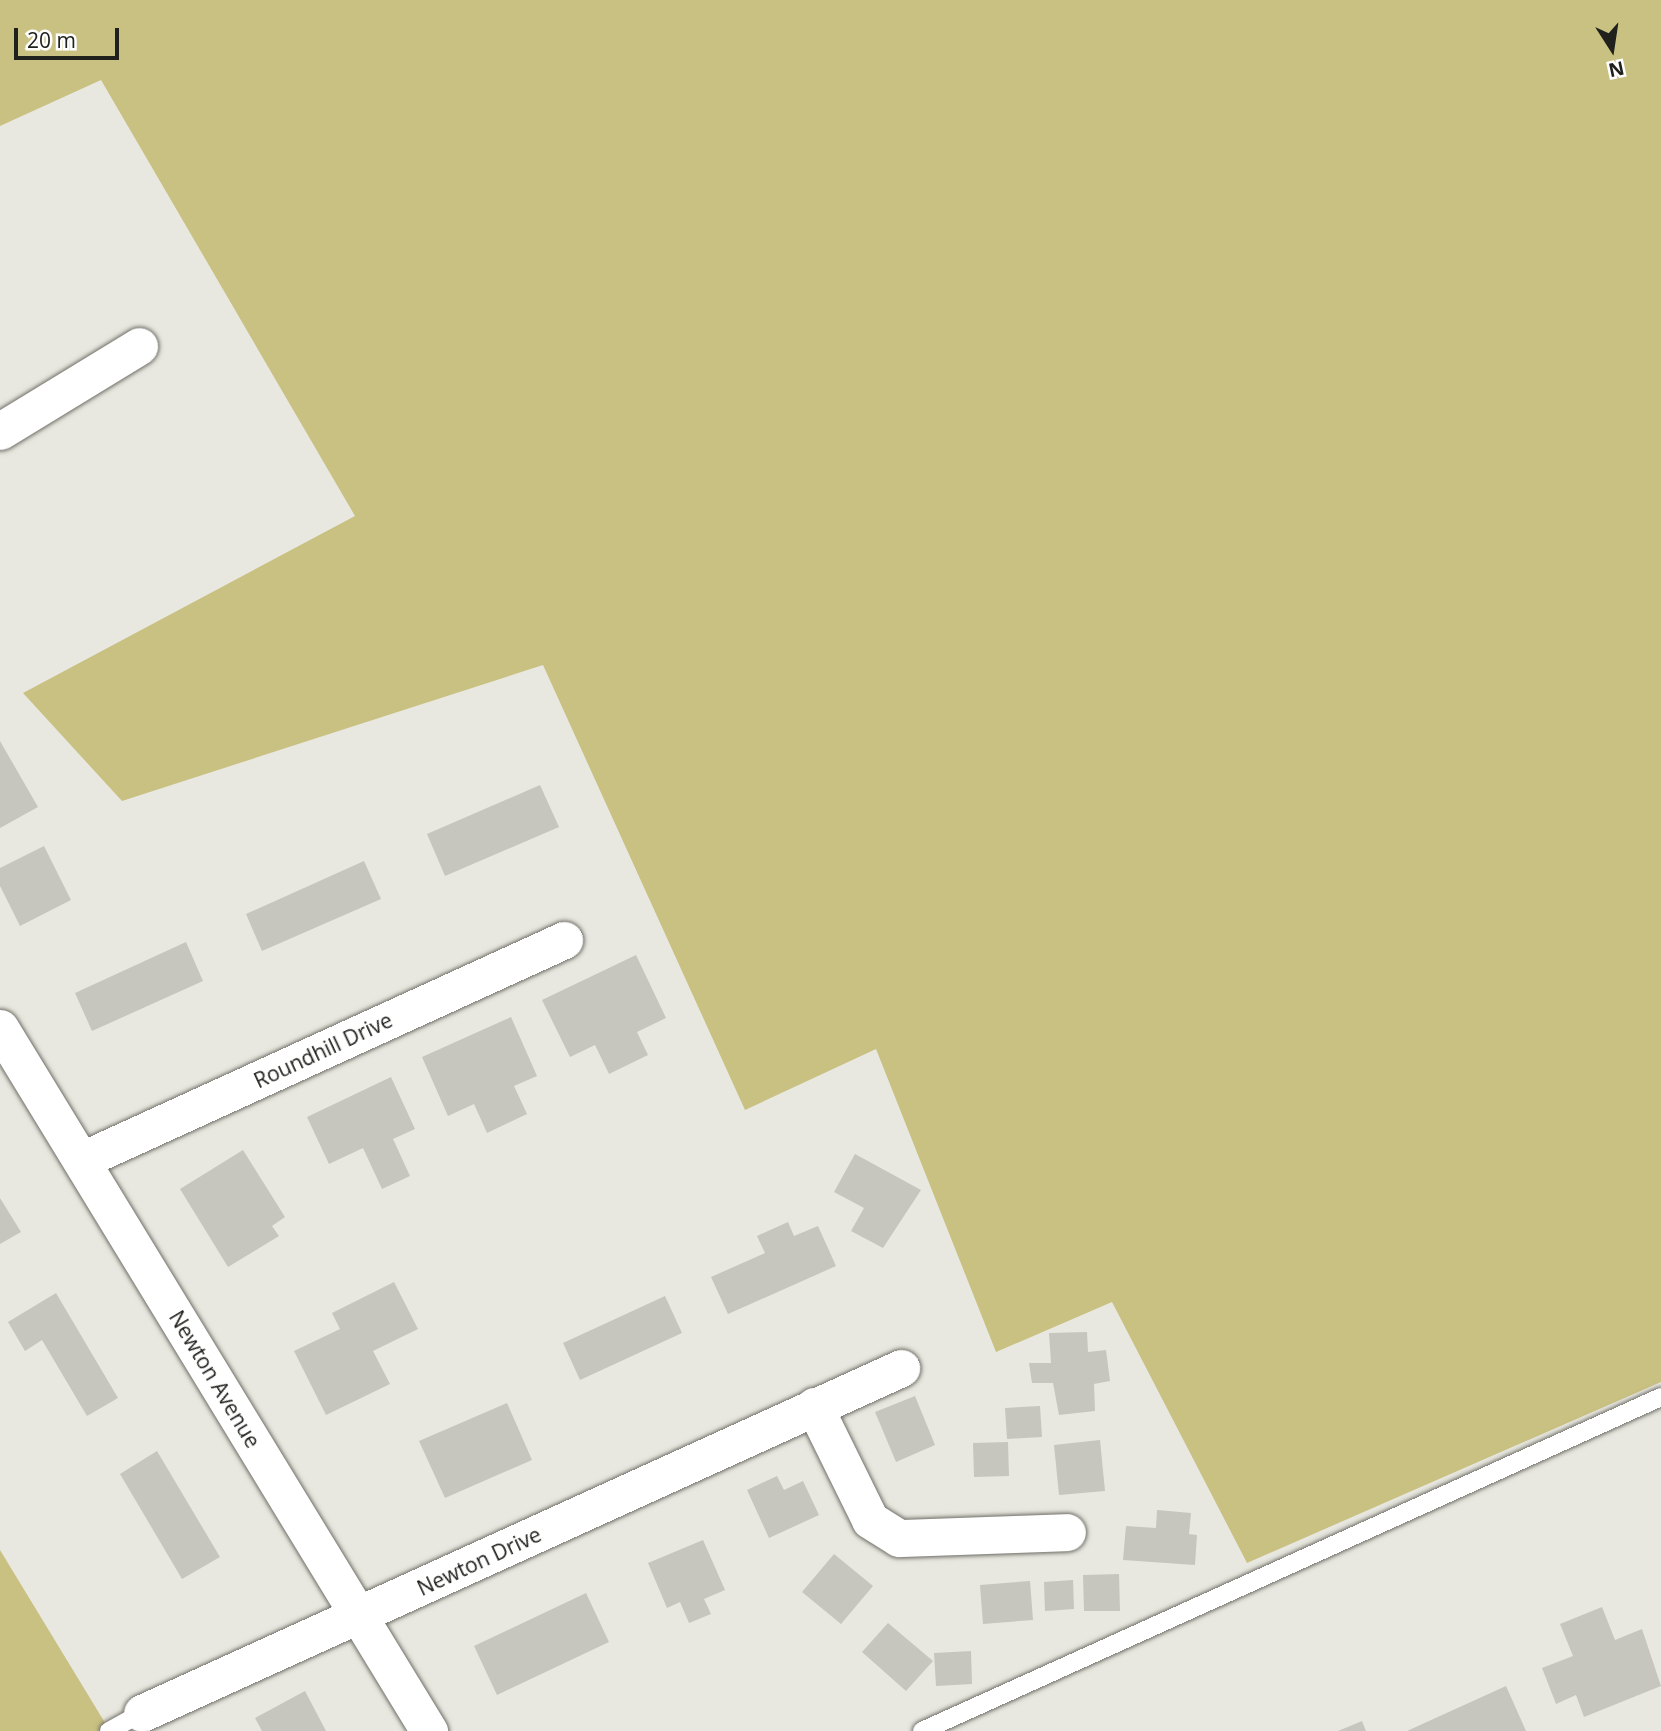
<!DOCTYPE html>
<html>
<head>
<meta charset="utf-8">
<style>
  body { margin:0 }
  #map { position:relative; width:1661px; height:1731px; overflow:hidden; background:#e8e8e0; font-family:"Open Sans",sans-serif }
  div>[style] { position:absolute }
  .green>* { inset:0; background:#c9c182 }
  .building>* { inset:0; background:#c6c5be }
  .roads { filter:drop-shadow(0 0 2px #706f68) drop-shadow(0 0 2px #706f68) }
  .lane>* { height:18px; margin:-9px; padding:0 9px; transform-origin:9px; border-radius:9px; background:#fff }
  .street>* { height:37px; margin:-18.5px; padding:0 18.5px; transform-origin:18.5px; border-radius:18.5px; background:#fff }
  span { translate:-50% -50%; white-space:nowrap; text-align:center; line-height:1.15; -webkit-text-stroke:6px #fff; paint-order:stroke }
  .street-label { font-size:21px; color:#20201d }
  .north { position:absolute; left:1577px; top:14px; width:70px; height:70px; -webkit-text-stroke:5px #fff; paint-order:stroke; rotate:168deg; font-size:19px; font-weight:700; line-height:28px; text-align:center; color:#20201d }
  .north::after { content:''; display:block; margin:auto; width:24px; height:32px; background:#20201d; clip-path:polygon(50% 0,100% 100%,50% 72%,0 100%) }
  .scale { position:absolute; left:14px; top:28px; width:105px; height:32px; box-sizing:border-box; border:4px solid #20201d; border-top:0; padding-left:9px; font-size:21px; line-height:24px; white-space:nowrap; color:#20201d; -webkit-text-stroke:5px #fff; paint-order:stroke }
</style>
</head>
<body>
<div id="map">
  <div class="green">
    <div style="clip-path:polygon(0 0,1661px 0,1661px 1382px,1247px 1563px,1112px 1302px,996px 1352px,876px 1049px,745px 1110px,543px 665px,122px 801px,23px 693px,355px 516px,101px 80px,0 126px)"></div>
    <div style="clip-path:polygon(0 1550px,110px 1731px,0 1731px)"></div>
  </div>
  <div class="building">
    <div style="clip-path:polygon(0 741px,38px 807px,0 828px)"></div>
    <div style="clip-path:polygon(540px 785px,559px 827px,445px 876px,427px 834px)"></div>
    <div style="clip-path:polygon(44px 846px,71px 900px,20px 926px,0 886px,0 868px)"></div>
    <div style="clip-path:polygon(364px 861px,381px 899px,262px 951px,246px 914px)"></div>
    <div style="clip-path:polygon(186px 942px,203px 981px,92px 1031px,75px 993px)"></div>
    <div style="clip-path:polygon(636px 955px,666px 1018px,637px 1032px,648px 1055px,609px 1074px,595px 1045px,570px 1057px,542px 1000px)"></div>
    <div style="clip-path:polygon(511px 1017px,537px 1076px,514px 1086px,527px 1114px,487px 1133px,474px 1104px,448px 1116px,422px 1057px)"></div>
    <div style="clip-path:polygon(391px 1077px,415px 1129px,393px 1139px,410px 1176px,382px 1189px,363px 1148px,329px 1164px,307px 1117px)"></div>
    <div style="clip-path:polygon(243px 1150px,285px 1217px,272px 1226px,279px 1236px,228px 1267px,180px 1189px)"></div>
    <div style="clip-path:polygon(855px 1154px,921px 1190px,883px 1248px,851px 1231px,864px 1208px,834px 1192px)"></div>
    <div style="clip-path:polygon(0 1198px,21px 1232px,0 1244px)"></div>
    <div style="clip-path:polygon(788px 1222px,794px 1236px,818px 1226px,836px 1266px,728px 1314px,711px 1277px,765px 1253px,757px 1236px)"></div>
    <div style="clip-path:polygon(394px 1282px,418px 1329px,373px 1351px,390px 1384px,326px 1415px,294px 1351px,340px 1329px,332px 1313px)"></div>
    <div style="clip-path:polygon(56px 1293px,118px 1398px,87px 1416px,42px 1340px,25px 1351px,8px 1322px)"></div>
    <div style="clip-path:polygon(665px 1296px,682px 1333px,580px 1380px,563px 1343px)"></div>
    <div style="clip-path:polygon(1087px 1332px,1088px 1352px,1106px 1350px,1110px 1381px,1094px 1384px,1095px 1411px,1059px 1415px,1053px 1383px,1032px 1383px,1029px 1363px,1051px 1363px,1049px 1333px)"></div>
    <div style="clip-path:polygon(915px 1396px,935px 1445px,896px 1462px,875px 1412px)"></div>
    <div style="clip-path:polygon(507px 1403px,532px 1460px,445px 1498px,419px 1441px)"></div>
    <div style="clip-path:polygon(1040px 1406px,1042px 1437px,1007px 1439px,1005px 1408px)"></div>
    <div style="clip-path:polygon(1100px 1440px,1105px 1491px,1059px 1495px,1054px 1445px)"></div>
    <div style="clip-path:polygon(1008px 1442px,1009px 1476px,974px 1477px,973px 1443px)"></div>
    <div style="clip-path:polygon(157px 1451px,220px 1557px,182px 1579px,120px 1474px)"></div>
    <div style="clip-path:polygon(777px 1476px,784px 1490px,803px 1481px,819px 1515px,769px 1538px,747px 1490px)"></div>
    <div style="clip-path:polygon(1157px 1510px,1191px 1513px,1189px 1534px,1197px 1535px,1195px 1565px,1123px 1560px,1126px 1526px,1156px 1528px)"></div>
    <div style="clip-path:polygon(703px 1540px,725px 1590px,704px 1599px,711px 1614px,689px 1623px,680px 1602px,667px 1608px,648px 1563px)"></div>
    <div style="clip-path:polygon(834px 1554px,873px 1586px,841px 1624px,802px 1592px)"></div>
    <div style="clip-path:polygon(1119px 1574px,1120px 1611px,1084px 1611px,1083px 1575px)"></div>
    <div style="clip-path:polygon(1073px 1580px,1074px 1609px,1045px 1611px,1044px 1582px)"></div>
    <div style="clip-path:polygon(1030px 1581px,1033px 1620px,983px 1624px,980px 1585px)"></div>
    <div style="clip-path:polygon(586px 1593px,609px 1642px,497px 1695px,474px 1646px)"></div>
    <div style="clip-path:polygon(1602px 1607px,1615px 1640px,1642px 1629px,1661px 1686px,1584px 1717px,1576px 1695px,1556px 1704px,1542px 1668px,1573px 1656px,1560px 1624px)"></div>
    <div style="clip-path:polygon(888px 1623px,933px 1661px,906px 1691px,862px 1652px)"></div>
    <div style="clip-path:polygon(971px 1651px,972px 1684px,936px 1686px,934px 1653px)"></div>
    <div style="clip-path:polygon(1506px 1686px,1526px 1731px,1407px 1731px)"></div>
    <div style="clip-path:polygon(305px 1691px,326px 1731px,262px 1731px,255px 1718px)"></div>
    <div style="clip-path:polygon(1362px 1721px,1366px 1731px,1338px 1731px)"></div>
  </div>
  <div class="roads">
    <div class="lane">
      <div style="left:109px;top:1731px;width:38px;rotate:-29deg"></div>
      <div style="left:922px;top:1731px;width:811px;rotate:-24.32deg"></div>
    </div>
    <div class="street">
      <div style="left:0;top:431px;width:163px;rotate:-31.4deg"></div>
      <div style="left:0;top:1028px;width:824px;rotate:58.61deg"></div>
      <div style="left:82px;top:1160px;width:530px;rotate:-24.53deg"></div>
      <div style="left:814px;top:1406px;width:127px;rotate:63.8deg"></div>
      <div style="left:870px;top:1520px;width:34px;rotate:32deg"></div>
      <div style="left:899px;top:1538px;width:168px;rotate:-2deg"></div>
      <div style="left:142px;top:1713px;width:834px;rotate:-24.44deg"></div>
    </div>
  </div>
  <div class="street-label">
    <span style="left:323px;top:1050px;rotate:-25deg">Roundhill Drive</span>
    <span style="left:215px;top:1379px;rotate:59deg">Newton Avenue</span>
    <span style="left:479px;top:1561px;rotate:-25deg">Newton Drive</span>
  </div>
  <div class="north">N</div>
  <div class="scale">20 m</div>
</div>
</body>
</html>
